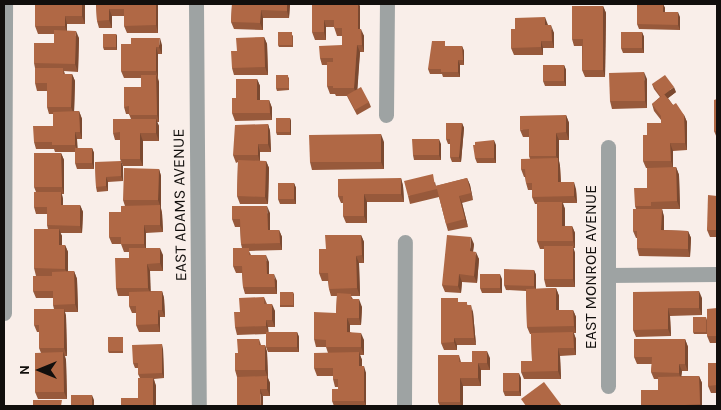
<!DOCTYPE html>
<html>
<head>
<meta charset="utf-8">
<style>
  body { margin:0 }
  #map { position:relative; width:721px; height:410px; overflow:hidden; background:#f9eee9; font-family:Karla,sans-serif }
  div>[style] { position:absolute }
  .minor>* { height:15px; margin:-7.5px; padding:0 7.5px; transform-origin:7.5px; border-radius:7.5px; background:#9ea3a3 }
  .wall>* { inset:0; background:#97593b }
  .shaded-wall>* { inset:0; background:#7b4930 }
  .building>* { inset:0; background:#b06845 }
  span { translate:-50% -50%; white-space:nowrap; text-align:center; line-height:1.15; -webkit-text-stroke:4px #f9eee9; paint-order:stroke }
  .street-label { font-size:16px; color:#120f0d }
  .frame { position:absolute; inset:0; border:5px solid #120f0d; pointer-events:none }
  .north { position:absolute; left:15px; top:345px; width:50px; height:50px; -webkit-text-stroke:4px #f9eee9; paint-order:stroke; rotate:270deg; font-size:14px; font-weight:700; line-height:20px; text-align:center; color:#120f0d }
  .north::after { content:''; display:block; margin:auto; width:18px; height:22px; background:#120f0d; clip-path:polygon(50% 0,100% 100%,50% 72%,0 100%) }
</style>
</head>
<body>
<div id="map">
  <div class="minor">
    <div style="left:196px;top:4px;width:402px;rotate:89.6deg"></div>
    <div style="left:386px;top:115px;width:111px;rotate:-89.5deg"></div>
    <div style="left:608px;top:275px;width:109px;rotate:-0.5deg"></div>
    <div style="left:4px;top:313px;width:309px;rotate:-89.8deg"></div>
    <div style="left:608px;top:386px;width:239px;rotate:-90deg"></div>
    <div style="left:404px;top:406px;width:164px;rotate:-89.7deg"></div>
  </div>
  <div class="wall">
    <div style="clip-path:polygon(85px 4px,85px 24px,67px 24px,67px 31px,79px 38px,78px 72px,64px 71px,65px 74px,72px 74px,75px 81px,74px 111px,79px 111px,82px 119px,82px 139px,77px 139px,77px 148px,92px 148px,94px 153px,94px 169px,77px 169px,75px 163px,75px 152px,55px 152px,54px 149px,36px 149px,34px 142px,53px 126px,53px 114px,49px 114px,47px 107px,47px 91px,37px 91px,35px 83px,35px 68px,34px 63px,54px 43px,54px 34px,38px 34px,35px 26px)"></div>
    <div style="clip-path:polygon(96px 4px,158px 4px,158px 33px,127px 33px,124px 26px,124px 16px,112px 16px,112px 28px,99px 28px,97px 21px)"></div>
    <div style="clip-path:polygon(232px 4px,290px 4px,289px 18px,263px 18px,263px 30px,234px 29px,231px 22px)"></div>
    <div style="clip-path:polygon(312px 4px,360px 6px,360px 29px,364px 36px,364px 52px,360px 52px,357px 89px,369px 102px,371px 107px,357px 115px,349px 100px,347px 96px,336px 96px,335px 94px,330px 94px,327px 86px,327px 65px,322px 65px,320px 58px,342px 45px,342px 36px,337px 36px,334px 27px,326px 27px,326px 40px,315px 40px,312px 32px)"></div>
    <div style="clip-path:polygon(663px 4px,665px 8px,665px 12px,680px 17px,680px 30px,639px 29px,637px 24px)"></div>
    <div style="clip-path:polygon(603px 6px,606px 13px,605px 77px,585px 77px,582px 70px,582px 46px,574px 46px,572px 39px)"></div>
    <div style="clip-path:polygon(548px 25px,554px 33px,554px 48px,543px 48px,543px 55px,514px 55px,511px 48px)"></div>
    <div style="clip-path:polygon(642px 32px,644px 37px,644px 53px,623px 53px,621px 48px)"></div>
    <div style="clip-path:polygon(116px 34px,117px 36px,117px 50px,104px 50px,103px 47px)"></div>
    <div style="clip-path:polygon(293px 35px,293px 47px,279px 47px,278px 45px)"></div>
    <div style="clip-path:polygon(264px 37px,267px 44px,268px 75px,234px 75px,232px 68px,237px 51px)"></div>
    <div style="clip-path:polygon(121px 44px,162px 45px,162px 54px,158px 54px,158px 78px,159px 82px,159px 122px,157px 122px,159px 126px,159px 141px,143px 141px,143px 166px,123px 166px,120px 159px,120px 140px,115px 140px,113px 133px,131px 119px,129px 114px,126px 114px,124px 107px,141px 87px,141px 78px,124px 78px,121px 71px)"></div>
    <div style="clip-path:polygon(447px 46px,462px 46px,464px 51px,464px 65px,460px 65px,460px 77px,443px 77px,442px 74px,430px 74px,428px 69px)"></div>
    <div style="clip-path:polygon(564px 65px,566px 70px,566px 86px,545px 86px,543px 81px)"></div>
    <div style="clip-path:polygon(289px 77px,289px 90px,277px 91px,276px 88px)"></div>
    <div style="clip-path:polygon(257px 79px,260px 86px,260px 100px,269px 100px,272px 108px,272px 120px,235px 121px,232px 113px,236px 98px)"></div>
    <div style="clip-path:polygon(647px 79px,647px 108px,612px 109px,610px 101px)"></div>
    <div style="clip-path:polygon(652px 84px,676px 92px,668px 98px,673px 105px,684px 115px,687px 122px,687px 150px,673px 151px,673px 167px,676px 167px,679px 175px,680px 209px,653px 209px,662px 209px,664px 217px,664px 230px,688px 231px,691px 238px,690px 257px,639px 256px,637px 248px,637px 238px,636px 238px,633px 231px,636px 209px,635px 206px,647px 188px,647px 168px,646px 168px,643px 161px,647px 135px,661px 123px,661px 120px,654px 111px,652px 104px,660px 97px,654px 89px)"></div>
    <div style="clip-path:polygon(717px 99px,717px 138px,714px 131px)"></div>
    <div style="clip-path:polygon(566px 115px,569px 123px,569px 140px,559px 140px,559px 161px,560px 166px,561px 182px,576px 189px,577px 203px,563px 203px,565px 209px,565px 226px,572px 226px,575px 233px,575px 248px,573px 248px,575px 253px,575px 287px,546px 287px,544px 279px,544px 249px,540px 249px,537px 241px,537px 204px,535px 204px,532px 197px,532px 190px,528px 190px,526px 183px,525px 177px,524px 177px,521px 169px,530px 159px,529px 156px,529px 137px,523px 137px,520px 130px)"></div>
    <div style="clip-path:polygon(290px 118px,291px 121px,291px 135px,277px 135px,276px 132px)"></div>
    <div style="clip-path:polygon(462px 123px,464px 128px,461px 162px,452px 162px,450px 157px,450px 144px,448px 144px,446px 139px)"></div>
    <div style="clip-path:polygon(268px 124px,270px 131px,271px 152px,260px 152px,260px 161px,266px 161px,269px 168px,268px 204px,240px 204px,237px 196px,238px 162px,236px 163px,233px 155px)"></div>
    <div style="clip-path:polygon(384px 142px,384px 169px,312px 170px,310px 162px)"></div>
    <div style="clip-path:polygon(441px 144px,441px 160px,414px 160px,413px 155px)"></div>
    <div style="clip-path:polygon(475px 145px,496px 145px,496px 163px,477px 163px,475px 158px)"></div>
    <div style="clip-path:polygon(61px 153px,64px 160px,64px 194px,62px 194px,63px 199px,63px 205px,80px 205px,83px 212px,82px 233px,60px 233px,62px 236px,62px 245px,65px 245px,68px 252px,68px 271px,74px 271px,77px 279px,78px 312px,65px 312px,66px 316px,67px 356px,65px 356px,66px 360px,67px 399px,38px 399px,35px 392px,41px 353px,39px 348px,39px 332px,37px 332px,34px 325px,54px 309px,53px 305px,53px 298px,36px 298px,33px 291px,52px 276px,36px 276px,34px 268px,48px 229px,47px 225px,47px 214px,36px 214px,34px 207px,36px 192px,34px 187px)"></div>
    <div style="clip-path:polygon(95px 162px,123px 166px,123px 181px,108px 182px,108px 191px,97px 192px,96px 187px)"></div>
    <div style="clip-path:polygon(159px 169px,161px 176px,161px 208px,162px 213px,163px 232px,146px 233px,146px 248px,163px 255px,163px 271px,150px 271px,150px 291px,162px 291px,164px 298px,165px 317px,160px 317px,160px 332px,139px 332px,136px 325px,136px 313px,132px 313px,129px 306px,129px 296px,118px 296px,116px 288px,129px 258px,129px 252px,124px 252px,121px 244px,112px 244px,109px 237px,121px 212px,125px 206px,123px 200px)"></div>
    <div style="clip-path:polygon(401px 178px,403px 186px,404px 202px,367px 202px,367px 223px,346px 223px,343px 216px,343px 203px,341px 203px,338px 196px)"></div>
    <div style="clip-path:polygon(467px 178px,470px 185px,473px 200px,462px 203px,468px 227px,448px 231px,446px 224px,439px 197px,410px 204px,408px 196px,435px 182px,436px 186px)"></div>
    <div style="clip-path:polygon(294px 183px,296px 188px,296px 204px,280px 204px,278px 199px)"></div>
    <div style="clip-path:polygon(717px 196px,717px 237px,710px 237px,707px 230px)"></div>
    <div style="clip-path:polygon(270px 213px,270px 230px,279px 230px,282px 237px,282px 250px,249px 251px,251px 255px,269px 262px,269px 274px,277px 281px,277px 294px,245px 294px,243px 287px,242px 273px,236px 273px,233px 266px,242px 248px,241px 244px,240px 227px,235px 227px,232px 219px)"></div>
    <div style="clip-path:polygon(361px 235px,364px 242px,364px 263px,359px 263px,360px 296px,351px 296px,353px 299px,362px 307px,361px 325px,350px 325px,350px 332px,364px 340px,364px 355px,360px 355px,362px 360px,362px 366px,366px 373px,366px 406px,334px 406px,332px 401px,338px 389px,338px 387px,335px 387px,333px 379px,333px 376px,317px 376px,314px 368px,328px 353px,326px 347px,316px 347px,314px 339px,336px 313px,337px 296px,331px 296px,329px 289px,328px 281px,322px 281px,319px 273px,326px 249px)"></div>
    <div style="clip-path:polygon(474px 244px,473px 252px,479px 259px,477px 283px,462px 282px,461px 293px,445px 292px,442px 285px)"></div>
    <div style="clip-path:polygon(534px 270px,536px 275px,536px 289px,556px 288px,559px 296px,559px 310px,573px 310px,576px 317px,576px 333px,574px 333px,576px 339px,576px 355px,560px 356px,561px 379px,524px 379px,521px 372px,532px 361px,531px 334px,530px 334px,527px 327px,526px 291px,506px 290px,504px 285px)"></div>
    <div style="clip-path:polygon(502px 279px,502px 293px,482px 293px,480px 288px)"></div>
    <div style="clip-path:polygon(293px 292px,294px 294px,294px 307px,280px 307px,280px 305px)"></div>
    <div style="clip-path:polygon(633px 292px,702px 298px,702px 315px,670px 316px,671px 336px,636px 337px,633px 330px)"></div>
    <div style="clip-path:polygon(264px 297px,267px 304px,275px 311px,275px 327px,268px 327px,268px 332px,297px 332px,299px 337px,299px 352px,268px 352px,266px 347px,266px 334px,237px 335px,235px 327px,240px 312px)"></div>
    <div style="clip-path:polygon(460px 302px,468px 305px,473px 312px,476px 345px,457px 345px,457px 350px,444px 350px,441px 343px)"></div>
    <div style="clip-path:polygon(717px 308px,717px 343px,710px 343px,707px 336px)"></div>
    <div style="clip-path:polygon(706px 317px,707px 320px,707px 334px,694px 334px,693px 332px)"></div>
    <div style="clip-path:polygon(123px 337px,123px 353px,109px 353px,108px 351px)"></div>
    <div style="clip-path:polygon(259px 339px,261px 345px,265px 345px,267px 352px,268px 378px,270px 383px,270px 396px,263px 396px,237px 377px,235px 370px,238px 353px)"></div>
    <div style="clip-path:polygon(685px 339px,688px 347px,688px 371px,682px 371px,681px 376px,699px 376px,702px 383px,702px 406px,641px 406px,658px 390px,658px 379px,654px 379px,651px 372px,652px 364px,637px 364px,634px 357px)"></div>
    <div style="clip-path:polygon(163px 349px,164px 378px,154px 379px,156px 386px,138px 398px,140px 378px,138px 374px,138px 368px,135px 368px,133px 363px)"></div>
    <div style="clip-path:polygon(459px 355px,461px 362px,472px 362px,490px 358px,490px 370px,481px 370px,481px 386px,463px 386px,463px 406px,440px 406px,438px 402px)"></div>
    <div style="clip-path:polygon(717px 363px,717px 393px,711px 393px,708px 386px)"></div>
    <div style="clip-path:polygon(521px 378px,521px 396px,505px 396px,503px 391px)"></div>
  </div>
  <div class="shaded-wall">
    <div style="clip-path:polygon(82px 4px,85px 4px,85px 24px,82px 16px)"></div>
    <div style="clip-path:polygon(156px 4px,158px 4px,158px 33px,156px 25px)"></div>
    <div style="clip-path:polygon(287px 4px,290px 4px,289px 18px,287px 11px)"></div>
    <div style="clip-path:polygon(358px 4px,359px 4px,360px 6px,360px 36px,358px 29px)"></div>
    <div style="clip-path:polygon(663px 4px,665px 8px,665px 17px,663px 12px)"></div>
    <div style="clip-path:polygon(603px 6px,606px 13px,605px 77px,603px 70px)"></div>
    <div style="clip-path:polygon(109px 9px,112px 16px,112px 28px,109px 20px)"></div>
    <div style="clip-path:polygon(261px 10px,263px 18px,263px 30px,260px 23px)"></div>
    <div style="clip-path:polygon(678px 12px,680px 17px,680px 30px,678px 25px)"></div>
    <div style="clip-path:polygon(65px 16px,67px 24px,67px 34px,65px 26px)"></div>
    <div style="clip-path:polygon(545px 17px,548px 25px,548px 33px,545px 25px)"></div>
    <div style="clip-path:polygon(324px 20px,326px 27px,326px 40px,324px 32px)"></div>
    <div style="clip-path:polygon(551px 25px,554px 33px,554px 48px,552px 41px)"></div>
    <div style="clip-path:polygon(361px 29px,364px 36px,364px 52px,362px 45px)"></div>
    <div style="clip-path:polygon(76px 31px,79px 38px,78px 72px,75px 64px)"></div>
    <div style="clip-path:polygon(642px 32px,644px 37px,644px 53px,642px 48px)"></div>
    <div style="clip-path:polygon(116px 34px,117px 36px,117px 50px,116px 47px)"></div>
    <div style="clip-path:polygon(264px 37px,267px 44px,268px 75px,265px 67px)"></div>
    <div style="clip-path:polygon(160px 38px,162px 45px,162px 54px,159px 47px)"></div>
    <div style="clip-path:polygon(541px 41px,543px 48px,543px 55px,541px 47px)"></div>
    <div style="clip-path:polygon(357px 45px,360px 52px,357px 96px,354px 88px)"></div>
    <div style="clip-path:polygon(462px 46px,464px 51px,464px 65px,463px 60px)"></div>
    <div style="clip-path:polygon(156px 47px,158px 54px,158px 78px,156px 71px)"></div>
    <div style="clip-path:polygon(458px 60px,460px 65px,460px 77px,458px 72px)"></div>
    <div style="clip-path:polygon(564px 65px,566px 70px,566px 86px,564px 81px)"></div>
    <div style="clip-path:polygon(644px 72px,647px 79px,647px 108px,645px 101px)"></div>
    <div style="clip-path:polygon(72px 74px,75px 81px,74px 115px,71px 107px)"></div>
    <div style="clip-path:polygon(156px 75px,159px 82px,159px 122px,157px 115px)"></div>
    <div style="clip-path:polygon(257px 79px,260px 86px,260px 108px,257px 100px)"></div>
    <div style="clip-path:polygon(674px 87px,676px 92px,663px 102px,661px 97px)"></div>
    <div style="clip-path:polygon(269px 100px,272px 108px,272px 120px,270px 113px)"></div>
    <div style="clip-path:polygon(79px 111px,82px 119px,82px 139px,80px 132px)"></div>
    <div style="clip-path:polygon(566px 115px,569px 123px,569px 140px,566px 132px)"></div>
    <div style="clip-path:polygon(684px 115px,687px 122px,687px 150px,685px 143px)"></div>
    <div style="clip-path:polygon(290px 118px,291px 121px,291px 135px,290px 132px)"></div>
    <div style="clip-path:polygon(156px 119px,159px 126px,159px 141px,156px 133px)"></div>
    <div style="clip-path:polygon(462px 123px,464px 128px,461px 162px,459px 157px)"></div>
    <div style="clip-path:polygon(268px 124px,270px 131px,271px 152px,268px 144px)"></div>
    <div style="clip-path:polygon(75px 132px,77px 139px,78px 152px,75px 145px)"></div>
    <div style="clip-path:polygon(140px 133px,143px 141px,143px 166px,140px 159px)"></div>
    <div style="clip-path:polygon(556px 133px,559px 140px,559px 161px,560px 166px,561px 189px,558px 182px,558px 160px,556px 156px)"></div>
    <div style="clip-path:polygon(381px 134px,384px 142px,384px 169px,381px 162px)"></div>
    <div style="clip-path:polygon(439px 139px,441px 144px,441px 160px,439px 155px)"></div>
    <div style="clip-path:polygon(494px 140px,496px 145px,496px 163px,494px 158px)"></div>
    <div style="clip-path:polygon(670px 143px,673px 151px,673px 168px,671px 161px)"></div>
    <div style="clip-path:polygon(258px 144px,260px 152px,260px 162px,258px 155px)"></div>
    <div style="clip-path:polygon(92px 148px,94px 153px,94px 169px,92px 163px)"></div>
    <div style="clip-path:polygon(61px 153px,64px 160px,64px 194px,62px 187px)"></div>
    <div style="clip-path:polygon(121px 161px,123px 166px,123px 181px,121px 176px)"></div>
    <div style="clip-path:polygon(266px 161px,269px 168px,268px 204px,265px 197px)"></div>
    <div style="clip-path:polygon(676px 167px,679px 175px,680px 209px,677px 201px)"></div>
    <div style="clip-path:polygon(159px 169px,161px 176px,161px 208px,158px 200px)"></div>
    <div style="clip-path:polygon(106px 177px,108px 182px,108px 191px,106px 186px)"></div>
    <div style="clip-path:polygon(401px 178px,403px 186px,404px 202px,401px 194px)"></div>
    <div style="clip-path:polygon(467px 178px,470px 185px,473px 200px,471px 193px)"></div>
    <div style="clip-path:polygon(574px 182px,576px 189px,577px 203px,574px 196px)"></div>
    <div style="clip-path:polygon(294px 183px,296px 188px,296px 204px,294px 199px)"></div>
    <div style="clip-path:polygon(61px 192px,63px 199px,63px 212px,61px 205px)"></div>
    <div style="clip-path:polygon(364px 194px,367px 202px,367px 223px,364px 216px)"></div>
    <div style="clip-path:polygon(459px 196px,462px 203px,468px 227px,465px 219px)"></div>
    <div style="clip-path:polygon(562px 202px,565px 209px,565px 233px,562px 226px)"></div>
    <div style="clip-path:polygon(80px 205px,83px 212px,82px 233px,80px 226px)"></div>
    <div style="clip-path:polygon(160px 205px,162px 213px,163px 232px,160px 225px)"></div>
    <div style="clip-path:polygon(267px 206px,270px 213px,270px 237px,268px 230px)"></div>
    <div style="clip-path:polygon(662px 209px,664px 217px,664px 237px,661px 230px)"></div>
    <div style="clip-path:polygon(144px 225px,146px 233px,146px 251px,144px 244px)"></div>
    <div style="clip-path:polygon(572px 226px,575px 233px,575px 248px,573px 241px)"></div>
    <div style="clip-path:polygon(59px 229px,62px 236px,62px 252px,59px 245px)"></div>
    <div style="clip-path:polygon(279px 230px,282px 237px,282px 250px,280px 243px)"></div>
    <div style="clip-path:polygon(688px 231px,691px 238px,690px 257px,688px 249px)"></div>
    <div style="clip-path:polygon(361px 235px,364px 242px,364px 263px,362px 255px)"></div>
    <div style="clip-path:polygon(471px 237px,474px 244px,472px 259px,470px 251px)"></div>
    <div style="clip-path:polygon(65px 245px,68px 252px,68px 276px,65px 269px)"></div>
    <div style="clip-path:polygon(573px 246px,575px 253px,575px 287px,573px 279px)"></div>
    <div style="clip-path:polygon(160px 248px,163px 255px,163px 271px,160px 263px)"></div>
    <div style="clip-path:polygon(476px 252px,479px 259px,477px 283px,474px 276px)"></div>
    <div style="clip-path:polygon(266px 255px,269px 262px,269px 282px,267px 274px)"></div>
    <div style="clip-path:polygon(356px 256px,359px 263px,360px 296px,357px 288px)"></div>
    <div style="clip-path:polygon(147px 264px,150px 271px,151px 295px,148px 288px)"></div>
    <div style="clip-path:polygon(534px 270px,536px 275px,536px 291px,534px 286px)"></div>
    <div style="clip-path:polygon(74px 271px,77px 279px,78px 312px,75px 304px)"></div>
    <div style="clip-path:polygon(274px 274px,277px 281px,277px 294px,275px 287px)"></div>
    <div style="clip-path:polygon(459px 274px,462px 282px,461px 293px,458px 286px)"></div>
    <div style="clip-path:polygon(500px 274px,502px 279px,502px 293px,500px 288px)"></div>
    <div style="clip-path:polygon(556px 288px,559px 296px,559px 318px,556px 310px)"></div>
    <div style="clip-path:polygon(162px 291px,164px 298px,165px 317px,162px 310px)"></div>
    <div style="clip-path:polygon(699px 291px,702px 298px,702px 315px,699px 308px)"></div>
    <div style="clip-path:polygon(359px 299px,362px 307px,361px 325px,359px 318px)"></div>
    <div style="clip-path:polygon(272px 304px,275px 311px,275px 327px,272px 320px)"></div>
    <div style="clip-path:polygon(471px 305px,473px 312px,476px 345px,474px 338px)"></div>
    <div style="clip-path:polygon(668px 308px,670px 316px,671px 336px,668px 329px)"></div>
    <div style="clip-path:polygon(64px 309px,66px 316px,67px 356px,64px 348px)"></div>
    <div style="clip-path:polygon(158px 310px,160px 317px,160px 332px,158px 324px)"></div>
    <div style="clip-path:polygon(573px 310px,576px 317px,576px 333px,574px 326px)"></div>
    <div style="clip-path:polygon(347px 318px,350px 325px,350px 340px,347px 332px)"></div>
    <div style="clip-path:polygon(266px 320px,268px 327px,269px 334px,266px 326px)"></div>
    <div style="clip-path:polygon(297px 332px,299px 337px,299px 352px,297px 347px)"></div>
    <div style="clip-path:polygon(573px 332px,576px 339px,576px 355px,574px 348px)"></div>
    <div style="clip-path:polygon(361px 333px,364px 340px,364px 355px,361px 347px)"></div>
    <div style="clip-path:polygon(454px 338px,457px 345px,457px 350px,454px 342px)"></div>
    <div style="clip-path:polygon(685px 339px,688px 347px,688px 371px,685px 364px)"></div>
    <div style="clip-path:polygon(162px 344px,163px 349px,164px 378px,162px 373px)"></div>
    <div style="clip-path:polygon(265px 345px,267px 352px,268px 378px,265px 370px)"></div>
    <div style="clip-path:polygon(558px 348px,560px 356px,561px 379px,558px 371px)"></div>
    <div style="clip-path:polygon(487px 351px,490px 358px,490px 370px,487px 363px)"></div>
    <div style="clip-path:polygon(63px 352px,66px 360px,67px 399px,64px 392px)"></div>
    <div style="clip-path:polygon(359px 352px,362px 360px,362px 373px,359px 366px)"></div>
    <div style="clip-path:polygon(478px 363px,481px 370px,481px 386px,478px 378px)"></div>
    <div style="clip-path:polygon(679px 364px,682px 371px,681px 380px,679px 373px)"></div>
    <div style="clip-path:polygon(364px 366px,366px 373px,366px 406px,364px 401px)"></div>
    <div style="clip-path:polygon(519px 373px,521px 378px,521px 396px,519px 391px)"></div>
    <div style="clip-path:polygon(267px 376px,270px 383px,270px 396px,267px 389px)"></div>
    <div style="clip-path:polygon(699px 376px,702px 383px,702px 406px,700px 406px,700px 404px)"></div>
    <div style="clip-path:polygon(153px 378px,156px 386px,156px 406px,153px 406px)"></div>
    <div style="clip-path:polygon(460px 378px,463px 386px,463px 406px,461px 406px,460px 402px)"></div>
    <div style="clip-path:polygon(260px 389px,263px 396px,263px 406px,261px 406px)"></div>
    <div style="clip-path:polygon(92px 395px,94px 400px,94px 406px,92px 406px)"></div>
  </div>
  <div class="building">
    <div style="clip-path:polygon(35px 4px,82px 4px,82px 16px,65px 16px,65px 26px,35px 26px)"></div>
    <div style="clip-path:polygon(96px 4px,156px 4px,156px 25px,124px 26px,124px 9px,109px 9px,109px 20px,97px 21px)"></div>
    <div style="clip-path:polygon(232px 4px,287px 4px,287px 11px,261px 10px,260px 23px,231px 22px)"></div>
    <div style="clip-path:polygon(312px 4px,358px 4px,358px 29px,361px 29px,362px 45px,357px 45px,354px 88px,333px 88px,333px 86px,327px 86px,327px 62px,333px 62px,333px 58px,320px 58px,319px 46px,342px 45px,342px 28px,334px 28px,334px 20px,324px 20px,324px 32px,312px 32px)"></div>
    <div style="clip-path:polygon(637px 4px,663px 4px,663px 12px,678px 12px,678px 25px,637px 24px)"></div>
    <div style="clip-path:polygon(572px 6px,603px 6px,603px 70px,582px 70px,583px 39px,572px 39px)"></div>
    <div style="clip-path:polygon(545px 17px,545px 25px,551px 25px,552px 41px,541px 41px,541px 47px,511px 48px,511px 29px,515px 29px,515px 18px)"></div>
    <div style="clip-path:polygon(54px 30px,76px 31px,75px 64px,34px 63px,34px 43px,54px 43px)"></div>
    <div style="clip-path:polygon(278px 32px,292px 32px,292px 45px,278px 45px)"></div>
    <div style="clip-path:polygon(621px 32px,642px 32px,642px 48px,621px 48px)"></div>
    <div style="clip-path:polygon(103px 34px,116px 34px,116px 47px,103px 47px)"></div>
    <div style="clip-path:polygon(264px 37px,265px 67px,232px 68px,231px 51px,237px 51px,236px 38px)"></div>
    <div style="clip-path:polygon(131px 38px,160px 38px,159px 47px,156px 47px,156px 71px,121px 71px,121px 44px,131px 44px)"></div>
    <div style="clip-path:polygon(432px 41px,445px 41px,445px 46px,462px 46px,463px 60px,458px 60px,458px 72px,441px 72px,441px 69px,428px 69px)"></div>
    <div style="clip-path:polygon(543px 65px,564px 65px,564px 81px,543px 81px)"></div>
    <div style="clip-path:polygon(35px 68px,63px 68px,63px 74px,72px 74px,71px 107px,47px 107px,47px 83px,35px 83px)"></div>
    <div style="clip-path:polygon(644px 72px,645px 101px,610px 101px,609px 73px)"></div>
    <div style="clip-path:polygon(141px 75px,156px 75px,157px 115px,129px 115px,129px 106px,124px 107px,124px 87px,141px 87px)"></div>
    <div style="clip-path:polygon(276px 75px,288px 75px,289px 88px,276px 88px)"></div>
    <div style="clip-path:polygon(665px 75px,674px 87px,661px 97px,652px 84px)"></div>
    <div style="clip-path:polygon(236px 79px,257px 79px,257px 100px,269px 100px,270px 113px,232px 113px,232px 98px,236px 98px)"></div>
    <div style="clip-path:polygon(361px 87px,369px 102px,355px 110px,347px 95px)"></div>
    <div style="clip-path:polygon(664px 94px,673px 105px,676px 103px,684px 115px,685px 143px,670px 143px,671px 161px,643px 161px,643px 135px,647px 135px,647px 123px,661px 123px,661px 116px,652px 104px)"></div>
    <div style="clip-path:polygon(717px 99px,717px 131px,714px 131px,714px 100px)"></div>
    <div style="clip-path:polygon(79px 111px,80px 132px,75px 132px,75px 145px,52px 145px,52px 142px,34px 142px,33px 126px,53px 126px,53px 112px)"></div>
    <div style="clip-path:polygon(566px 115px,566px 132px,556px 133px,556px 156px,529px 156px,529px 129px,520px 130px,520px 116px)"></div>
    <div style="clip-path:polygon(276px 118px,290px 118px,290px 132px,276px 132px)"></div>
    <div style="clip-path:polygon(113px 119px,156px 119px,156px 133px,140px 133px,140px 159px,120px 159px,120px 132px,113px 133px)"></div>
    <div style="clip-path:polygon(446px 123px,462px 123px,459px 157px,450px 157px,450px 139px,446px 139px)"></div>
    <div style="clip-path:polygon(268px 124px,268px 144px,258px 144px,258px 155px,233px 155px,235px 125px)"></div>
    <div style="clip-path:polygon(381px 134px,381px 162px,310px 162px,309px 135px)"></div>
    <div style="clip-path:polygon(412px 139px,439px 139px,439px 155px,413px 155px)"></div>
    <div style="clip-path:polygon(494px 140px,494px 158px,475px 158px,473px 145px,475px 145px,475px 142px)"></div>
    <div style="clip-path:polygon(75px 148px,92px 148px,92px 163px,75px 163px)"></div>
    <div style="clip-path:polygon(34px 153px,61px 153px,62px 187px,34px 187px)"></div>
    <div style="clip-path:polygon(558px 158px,558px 182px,574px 182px,574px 196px,532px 197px,532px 183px,526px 183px,525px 169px,521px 169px,521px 159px)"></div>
    <div style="clip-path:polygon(238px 160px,266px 161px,265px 197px,237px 196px)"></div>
    <div style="clip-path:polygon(121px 161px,121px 176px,106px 177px,106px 186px,96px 187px,95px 162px)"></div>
    <div style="clip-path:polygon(676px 167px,677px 201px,651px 202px,651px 206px,635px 206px,634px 188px,647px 188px,647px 168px)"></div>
    <div style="clip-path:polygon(124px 168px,159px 169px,158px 200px,123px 200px)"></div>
    <div style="clip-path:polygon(433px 174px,435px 186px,467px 178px,471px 193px,459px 196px,465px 219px,446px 224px,437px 189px,408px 196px,404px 181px)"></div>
    <div style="clip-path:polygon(401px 178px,401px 194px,364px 194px,364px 216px,343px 216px,343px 196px,338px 196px,338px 179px)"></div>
    <div style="clip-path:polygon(278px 183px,294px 183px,294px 199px,278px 199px)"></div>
    <div style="clip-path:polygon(34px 192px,61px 192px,61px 205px,80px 205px,80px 226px,47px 225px,47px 207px,34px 207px)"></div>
    <div style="clip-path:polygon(708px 195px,717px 196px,717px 230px,707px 230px)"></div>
    <div style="clip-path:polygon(537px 202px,562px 202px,562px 226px,572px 226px,573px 241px,537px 241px)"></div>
    <div style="clip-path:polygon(160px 205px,160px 225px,144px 225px,144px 244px,121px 244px,121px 237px,109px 237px,109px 212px,121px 212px,121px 206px)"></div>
    <div style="clip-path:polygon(232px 206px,267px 206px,268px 230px,279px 230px,280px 243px,241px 244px,240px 219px,232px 219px)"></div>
    <div style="clip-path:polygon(633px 209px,662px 209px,661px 230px,688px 231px,688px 249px,637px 248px,637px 231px,633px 231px)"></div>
    <div style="clip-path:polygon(34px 229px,59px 229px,59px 245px,65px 245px,65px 269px,34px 268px)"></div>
    <div style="clip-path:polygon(325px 235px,361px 235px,362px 255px,356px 256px,357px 288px,329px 289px,328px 273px,319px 273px,319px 249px,326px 249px)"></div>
    <div style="clip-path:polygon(447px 235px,471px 237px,470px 251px,476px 252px,474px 276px,459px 274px,458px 286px,442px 285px)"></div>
    <div style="clip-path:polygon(544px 246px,573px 246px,573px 279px,544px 279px)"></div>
    <div style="clip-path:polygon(129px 248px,160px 248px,160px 263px,147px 264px,148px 288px,116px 288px,115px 258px,129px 258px)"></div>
    <div style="clip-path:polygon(233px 248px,249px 248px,249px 255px,266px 255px,267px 274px,274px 274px,275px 287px,243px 287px,242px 266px,233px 266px)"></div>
    <div style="clip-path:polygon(504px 269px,534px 270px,534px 286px,504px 285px)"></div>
    <div style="clip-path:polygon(74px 271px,75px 304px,53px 305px,53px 291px,33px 291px,33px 276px,52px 276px,52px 272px)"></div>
    <div style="clip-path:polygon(480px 274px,500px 274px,500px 288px,480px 288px)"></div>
    <div style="clip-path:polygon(556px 288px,556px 310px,573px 310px,574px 326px,527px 327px,526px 289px)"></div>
    <div style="clip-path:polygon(162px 291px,162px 310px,158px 310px,158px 324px,136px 325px,136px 306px,129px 306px,129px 292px)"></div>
    <div style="clip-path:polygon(699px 291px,699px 308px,668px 308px,668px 329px,633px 330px,633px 292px)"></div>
    <div style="clip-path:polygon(280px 292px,293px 292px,293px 305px,280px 305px)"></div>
    <div style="clip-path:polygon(337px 293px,351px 294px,351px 299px,359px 299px,359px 318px,347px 318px,347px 332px,361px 333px,361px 347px,326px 347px,326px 340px,314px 339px,314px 312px,336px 313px)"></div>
    <div style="clip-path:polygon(264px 297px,264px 304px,272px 304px,272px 320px,266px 320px,266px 326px,235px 327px,234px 312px,240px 312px,239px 298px)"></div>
    <div style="clip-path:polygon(441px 298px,458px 298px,458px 302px,467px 302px,467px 305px,471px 305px,474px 338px,454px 338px,454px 342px,441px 343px)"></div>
    <div style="clip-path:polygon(717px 308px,717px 336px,707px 336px,707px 309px)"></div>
    <div style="clip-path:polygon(34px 309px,64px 309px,64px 348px,39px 348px,39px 325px,34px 325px)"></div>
    <div style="clip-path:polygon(693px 317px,706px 317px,706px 332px,693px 332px)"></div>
    <div style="clip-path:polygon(266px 332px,297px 332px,297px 347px,266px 347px)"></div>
    <div style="clip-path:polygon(573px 332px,574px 348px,558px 348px,558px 371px,521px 372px,521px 361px,532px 361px,531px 333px)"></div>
    <div style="clip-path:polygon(108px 337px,123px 337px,123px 351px,108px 351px)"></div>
    <div style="clip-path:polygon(237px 339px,259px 339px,259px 345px,265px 345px,265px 370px,235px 370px,235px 353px,238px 353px)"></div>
    <div style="clip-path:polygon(634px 339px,685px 339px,685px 364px,679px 364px,679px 373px,651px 372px,652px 357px,634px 357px)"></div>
    <div style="clip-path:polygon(162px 344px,162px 373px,138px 374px,138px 363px,133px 363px,132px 345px)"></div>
    <div style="clip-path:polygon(472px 351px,487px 351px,487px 363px,478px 363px,478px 378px,460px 378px,460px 402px,438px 402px,438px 355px,459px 355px,459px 362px,472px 362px)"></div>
    <div style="clip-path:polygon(63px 352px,64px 392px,35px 392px,35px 353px)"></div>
    <div style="clip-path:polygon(359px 352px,359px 366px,364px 366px,364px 401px,332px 401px,332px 389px,338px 389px,338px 379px,333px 379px,333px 368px,314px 368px,314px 353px)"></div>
    <div style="clip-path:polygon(708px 363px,717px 363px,717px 385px,708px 386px)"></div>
    <div style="clip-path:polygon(503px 373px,519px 373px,519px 391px,503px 391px)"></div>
    <div style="clip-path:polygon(267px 376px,267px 389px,260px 389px,261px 406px,237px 406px,237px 377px)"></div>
    <div style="clip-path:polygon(699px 376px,700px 404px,685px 405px,685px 406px,641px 406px,641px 390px,658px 390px,658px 377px)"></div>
    <div style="clip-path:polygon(138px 378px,153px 378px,153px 406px,121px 406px,121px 398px,138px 398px)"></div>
    <div style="clip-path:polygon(544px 382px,562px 406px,526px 406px,521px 399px)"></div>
    <div style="clip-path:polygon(71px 395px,92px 395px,92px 406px,71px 406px)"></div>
    <div style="clip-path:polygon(33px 400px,62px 400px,61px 406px,33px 406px)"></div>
  </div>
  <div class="street-label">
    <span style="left:180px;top:205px;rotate:-91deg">EAST ADAMS AVENUE</span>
    <span style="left:591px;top:267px;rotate:-90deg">EAST MONROE AVENUE</span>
  </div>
  <div class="frame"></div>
  <div class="north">N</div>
</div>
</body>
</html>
